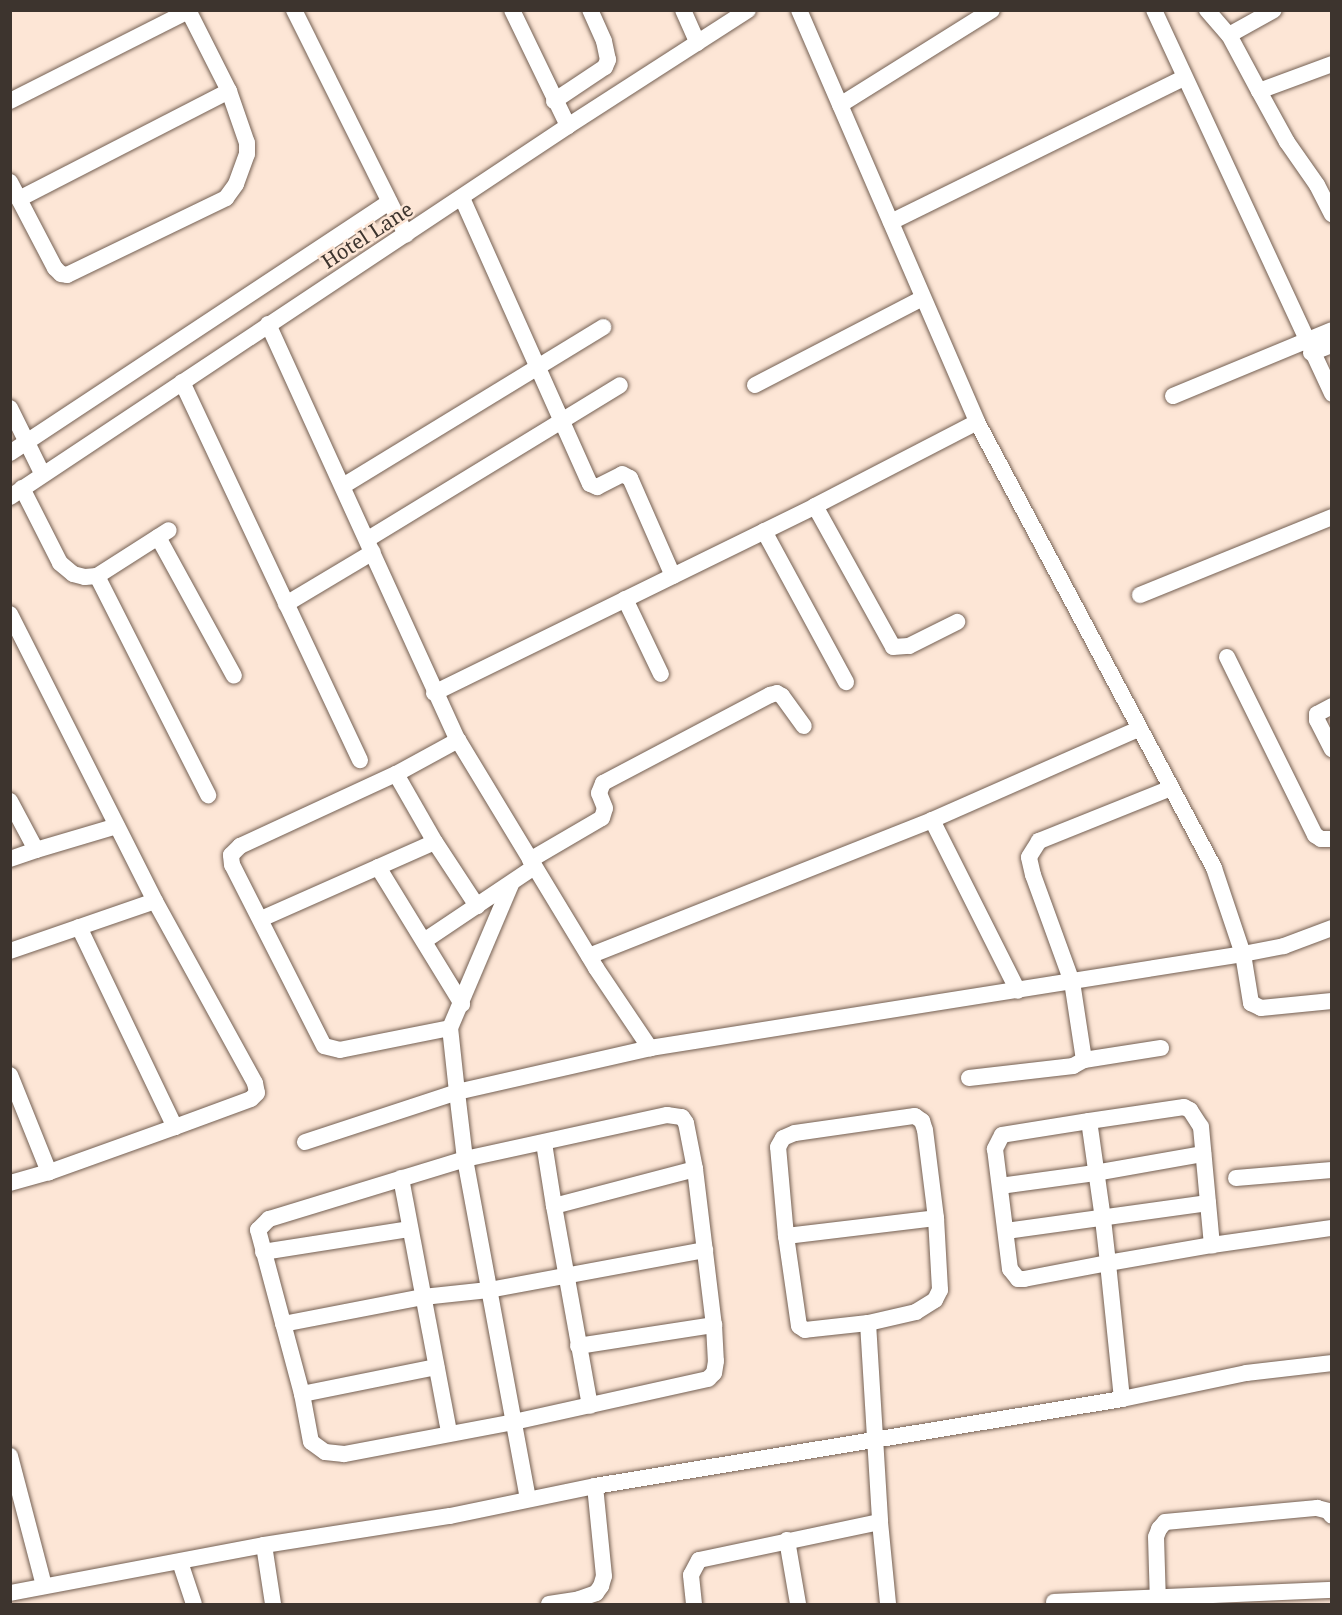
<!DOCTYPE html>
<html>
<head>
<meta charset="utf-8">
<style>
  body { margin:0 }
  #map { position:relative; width:1342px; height:1615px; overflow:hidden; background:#fde6d6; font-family:"Noto Serif",serif }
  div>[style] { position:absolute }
  .roads { filter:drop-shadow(0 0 2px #746053) drop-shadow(0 0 2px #746053) }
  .minor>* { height:16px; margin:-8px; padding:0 8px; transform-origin:8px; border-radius:8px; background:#fff }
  span { translate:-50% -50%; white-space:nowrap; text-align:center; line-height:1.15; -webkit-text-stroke:5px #fde6d6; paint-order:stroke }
  .street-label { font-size:20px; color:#3d342e }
  .frame { position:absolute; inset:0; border:12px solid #3d342e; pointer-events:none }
</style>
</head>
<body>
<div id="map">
  <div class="roads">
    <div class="minor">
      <div style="left:294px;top:10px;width:251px;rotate:63.5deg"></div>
      <div style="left:512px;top:10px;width:129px;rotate:64.2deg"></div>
      <div style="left:683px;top:10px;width:36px;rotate:66deg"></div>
      <div style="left:799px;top:10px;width:449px;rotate:66.6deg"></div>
      <div style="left:977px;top:422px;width:505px;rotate:62.01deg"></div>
      <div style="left:1214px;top:868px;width:91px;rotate:71.4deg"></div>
      <div style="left:1243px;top:954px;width:50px;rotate:80.7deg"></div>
      <div style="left:1251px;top:1003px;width:11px;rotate:27deg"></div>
      <div style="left:1261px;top:1008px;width:71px;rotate:-5.6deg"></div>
      <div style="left:1154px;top:10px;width:423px;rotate:65.1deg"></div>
      <div style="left:1207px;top:10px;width:33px;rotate:49deg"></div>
      <div style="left:1229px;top:35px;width:64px;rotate:61.8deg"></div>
      <div style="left:1259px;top:91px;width:78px;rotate:-20.3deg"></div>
      <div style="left:1229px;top:35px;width:51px;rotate:-29.1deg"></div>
      <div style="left:1259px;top:91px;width:58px;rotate:61.2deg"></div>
      <div style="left:1287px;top:142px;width:52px;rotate:55.1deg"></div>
      <div style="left:1317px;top:185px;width:33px;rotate:63deg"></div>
      <div style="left:10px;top:101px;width:202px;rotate:-26.8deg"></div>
      <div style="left:554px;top:101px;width:61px;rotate:-33.7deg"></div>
      <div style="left:605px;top:67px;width:8px;rotate:-67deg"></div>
      <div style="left:608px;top:60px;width:19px;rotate:-102deg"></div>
      <div style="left:604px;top:41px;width:34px;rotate:-114deg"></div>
      <div style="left:840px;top:105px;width:179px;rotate:-32deg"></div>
      <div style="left:10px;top:182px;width:97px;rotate:62.4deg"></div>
      <div style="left:55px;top:268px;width:8px;rotate:45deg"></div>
      <div style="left:61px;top:274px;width:6px;rotate:9deg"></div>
      <div style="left:67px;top:275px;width:177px;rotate:-25.8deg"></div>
      <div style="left:226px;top:198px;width:17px;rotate:-54deg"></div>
      <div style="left:236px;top:184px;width:32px;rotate:-70deg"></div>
      <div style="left:247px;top:154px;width:11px;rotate:-90deg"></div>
      <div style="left:247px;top:143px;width:55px;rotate:-109.1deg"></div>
      <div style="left:229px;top:91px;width:91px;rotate:-116.8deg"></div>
      <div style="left:462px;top:198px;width:313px;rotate:65.9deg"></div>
      <div style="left:590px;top:484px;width:8px;rotate:23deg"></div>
      <div style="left:597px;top:487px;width:28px;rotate:-27deg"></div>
      <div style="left:622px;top:474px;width:9px;rotate:27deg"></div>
      <div style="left:630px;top:478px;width:107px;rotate:66.3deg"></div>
      <div style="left:19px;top:199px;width:236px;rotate:-27.2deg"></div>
      <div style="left:891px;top:222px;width:326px;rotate:-26.2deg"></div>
      <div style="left:268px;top:324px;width:457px;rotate:65.5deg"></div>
      <div style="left:458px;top:740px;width:267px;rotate:58.8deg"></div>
      <div style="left:596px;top:968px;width:97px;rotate:56deg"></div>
      <div style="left:1311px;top:353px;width:22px;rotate:-21deg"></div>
      <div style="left:182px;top:382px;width:418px;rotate:64.8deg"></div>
      <div style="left:755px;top:385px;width:189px;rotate:-27.4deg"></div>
      <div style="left:1173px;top:396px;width:172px;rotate:-22.5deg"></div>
      <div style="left:10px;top:408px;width:72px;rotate:63.8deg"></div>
      <div style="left:10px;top:453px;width:455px;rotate:-33.5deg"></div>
      <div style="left:343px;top:486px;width:305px;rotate:-31.4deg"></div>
      <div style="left:22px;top:488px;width:84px;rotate:63.1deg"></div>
      <div style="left:60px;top:563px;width:17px;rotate:40deg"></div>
      <div style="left:73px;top:574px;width:12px;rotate:14deg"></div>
      <div style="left:85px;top:577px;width:12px;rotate:-5deg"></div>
      <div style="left:97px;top:576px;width:85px;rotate:-32.6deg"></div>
      <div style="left:10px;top:497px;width:670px;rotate:-33.62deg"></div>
      <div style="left:568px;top:126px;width:214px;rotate:-32.8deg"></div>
      <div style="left:815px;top:506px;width:161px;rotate:61deg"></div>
      <div style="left:893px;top:647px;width:16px;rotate:-4deg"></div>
      <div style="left:909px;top:646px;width:54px;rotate:-26.6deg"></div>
      <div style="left:764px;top:531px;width:172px;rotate:61.5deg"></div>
      <div style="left:158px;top:537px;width:158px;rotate:61.3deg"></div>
      <div style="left:368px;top:539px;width:295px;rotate:-31.4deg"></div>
      <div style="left:97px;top:576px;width:246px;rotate:63.1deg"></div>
      <div style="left:1140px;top:595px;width:207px;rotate:-22.1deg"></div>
      <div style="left:625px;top:599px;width:83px;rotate:64.4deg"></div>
      <div style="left:286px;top:604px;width:101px;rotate:-30.9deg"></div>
      <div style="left:10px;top:614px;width:322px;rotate:63.2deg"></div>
      <div style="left:155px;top:901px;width:208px;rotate:61.2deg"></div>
      <div style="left:255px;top:1083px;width:10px;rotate:79deg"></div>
      <div style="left:257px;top:1093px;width:8px;rotate:135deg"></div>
      <div style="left:251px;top:1099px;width:81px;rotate:159.8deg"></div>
      <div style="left:175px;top:1127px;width:134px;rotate:160.3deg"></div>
      <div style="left:49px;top:1172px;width:41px;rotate:164.2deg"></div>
      <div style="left:1227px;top:657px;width:199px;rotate:63.7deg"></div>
      <div style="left:1315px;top:835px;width:7px;rotate:34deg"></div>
      <div style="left:1321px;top:839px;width:11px"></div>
      <div style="left:434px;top:693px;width:424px;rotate:-26.1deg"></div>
      <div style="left:815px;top:506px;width:182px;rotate:-27.4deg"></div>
      <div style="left:1332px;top:706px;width:17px;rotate:152deg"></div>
      <div style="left:1317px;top:714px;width:6px;rotate:90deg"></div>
      <div style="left:1317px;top:720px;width:33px;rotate:63deg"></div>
      <div style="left:396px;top:774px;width:78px;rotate:60.2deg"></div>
      <div style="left:435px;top:842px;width:77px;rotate:56.7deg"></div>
      <div style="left:10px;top:801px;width:55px;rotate:62deg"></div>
      <div style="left:36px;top:850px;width:84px;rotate:-16.5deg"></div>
      <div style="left:932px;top:820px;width:191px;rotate:63.3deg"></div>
      <div style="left:10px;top:859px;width:28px;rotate:-19deg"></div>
      <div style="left:530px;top:860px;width:83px;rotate:-30.3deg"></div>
      <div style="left:602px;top:818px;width:10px;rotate:-73deg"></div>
      <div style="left:605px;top:808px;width:16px;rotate:-112deg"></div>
      <div style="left:599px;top:793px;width:11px;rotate:-68deg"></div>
      <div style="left:603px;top:783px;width:189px;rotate:-27.8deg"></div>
      <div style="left:770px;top:695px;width:7px;rotate:-16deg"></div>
      <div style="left:777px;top:693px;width:6px;rotate:31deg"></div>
      <div style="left:782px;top:696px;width:37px;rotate:54deg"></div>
      <div style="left:378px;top:867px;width:161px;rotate:58.5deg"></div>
      <div style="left:261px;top:919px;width:190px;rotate:-23.9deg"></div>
      <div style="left:79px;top:927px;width:222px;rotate:64.4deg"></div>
      <div style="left:424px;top:941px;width:133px;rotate:-33.9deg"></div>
      <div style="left:10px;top:951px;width:153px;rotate:-19deg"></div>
      <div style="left:589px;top:956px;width:369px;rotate:-21.6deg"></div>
      <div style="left:932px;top:820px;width:225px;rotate:-23.8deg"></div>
      <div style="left:450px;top:1028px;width:156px;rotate:-67deg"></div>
      <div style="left:1084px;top:1060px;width:78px;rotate:-8.9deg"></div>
      <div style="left:10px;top:1075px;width:105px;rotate:68.1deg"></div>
      <div style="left:969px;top:1078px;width:105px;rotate:-6.6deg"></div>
      <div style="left:1073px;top:1066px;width:13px;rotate:-29deg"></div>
      <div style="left:1084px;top:1060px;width:79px;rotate:-98.7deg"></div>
      <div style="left:1072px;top:982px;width:114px;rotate:-110deg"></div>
      <div style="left:1033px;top:875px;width:18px;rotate:-103deg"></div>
      <div style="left:1029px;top:857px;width:19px;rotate:-58deg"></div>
      <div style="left:1039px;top:841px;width:142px;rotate:-21.9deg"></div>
      <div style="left:667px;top:1115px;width:15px;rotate:8deg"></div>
      <div style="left:682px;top:1117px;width:7px;rotate:56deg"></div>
      <div style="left:686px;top:1123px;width:47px;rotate:78.9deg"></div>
      <div style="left:695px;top:1169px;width:157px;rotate:83.1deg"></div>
      <div style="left:714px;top:1325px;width:36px;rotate:87deg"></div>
      <div style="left:716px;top:1361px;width:12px;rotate:99deg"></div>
      <div style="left:714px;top:1373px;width:8px;rotate:135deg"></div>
      <div style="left:708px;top:1379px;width:199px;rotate:167.5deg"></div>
      <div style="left:514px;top:1422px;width:173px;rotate:169.3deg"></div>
      <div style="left:344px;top:1454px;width:19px;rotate:-174deg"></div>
      <div style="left:325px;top:1452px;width:17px;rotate:-144deg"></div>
      <div style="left:311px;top:1442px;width:49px;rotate:-100.6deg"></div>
      <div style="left:302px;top:1394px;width:170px;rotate:-105deg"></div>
      <div style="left:258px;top:1230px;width:16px;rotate:-45deg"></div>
      <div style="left:269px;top:1219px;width:205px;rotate:-17deg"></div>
      <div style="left:465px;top:1159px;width:207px;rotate:-12.3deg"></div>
      <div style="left:1089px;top:1121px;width:96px;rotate:-8.4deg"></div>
      <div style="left:1184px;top:1107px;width:7px;rotate:27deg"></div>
      <div style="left:1190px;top:1110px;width:20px;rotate:57deg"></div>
      <div style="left:1201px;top:1127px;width:119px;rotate:84.7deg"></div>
      <div style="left:305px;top:1142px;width:160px;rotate:-18.2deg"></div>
      <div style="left:457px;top:1092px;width:64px;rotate:-96.2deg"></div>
      <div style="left:450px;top:1028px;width:112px;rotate:168.7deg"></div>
      <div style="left:340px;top:1050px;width:16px;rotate:-166deg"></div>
      <div style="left:324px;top:1046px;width:203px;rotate:-116.9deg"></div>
      <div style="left:232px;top:865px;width:10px;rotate:-96deg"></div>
      <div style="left:231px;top:855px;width:13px;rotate:-45deg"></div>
      <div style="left:240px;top:846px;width:172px;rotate:-24.8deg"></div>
      <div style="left:396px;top:774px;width:71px;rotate:-28.7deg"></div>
      <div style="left:544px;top:1143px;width:64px;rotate:81deg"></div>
      <div style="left:554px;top:1206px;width:146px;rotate:-14.7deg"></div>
      <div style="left:401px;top:1178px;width:259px;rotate:79.3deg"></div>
      <div style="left:1236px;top:1178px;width:96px;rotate:-4.8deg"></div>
      <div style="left:1000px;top:1186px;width:96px;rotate:-7.8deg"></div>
      <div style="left:1095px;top:1173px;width:110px;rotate:-10deg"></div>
      <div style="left:554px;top:1206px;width:203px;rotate:79.8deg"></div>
      <div style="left:1006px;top:1231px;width:204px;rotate:-7.9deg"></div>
      <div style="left:786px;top:1236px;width:151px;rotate:-6.8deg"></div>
      <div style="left:263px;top:1252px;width:149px;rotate:-8.9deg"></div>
      <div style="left:868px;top:1323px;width:63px;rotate:173.7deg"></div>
      <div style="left:805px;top:1330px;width:7px;rotate:-146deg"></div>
      <div style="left:799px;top:1326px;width:91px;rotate:-98.2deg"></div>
      <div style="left:786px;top:1236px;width:89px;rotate:-95.1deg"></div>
      <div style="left:778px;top:1147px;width:10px;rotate:-61deg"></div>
      <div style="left:783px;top:1138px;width:13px;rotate:-23deg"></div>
      <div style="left:795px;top:1133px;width:121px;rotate:-8.1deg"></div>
      <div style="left:915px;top:1116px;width:9px;rotate:36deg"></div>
      <div style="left:922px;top:1121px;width:9px;rotate:72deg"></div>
      <div style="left:925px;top:1130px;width:89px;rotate:82.9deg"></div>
      <div style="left:936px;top:1218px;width:72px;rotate:86.8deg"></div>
      <div style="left:940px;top:1290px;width:11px;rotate:117deg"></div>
      <div style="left:935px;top:1300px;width:22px;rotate:148deg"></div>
      <div style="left:916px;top:1312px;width:49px;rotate:167.1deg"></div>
      <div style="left:868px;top:1323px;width:199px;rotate:86.5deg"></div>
      <div style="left:880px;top:1522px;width:82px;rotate:84.4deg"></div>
      <div style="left:283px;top:1324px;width:143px;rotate:-10.9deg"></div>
      <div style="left:423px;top:1297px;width:66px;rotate:-6.1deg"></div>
      <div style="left:489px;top:1290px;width:220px;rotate:-10.5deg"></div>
      <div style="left:578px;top:1346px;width:138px;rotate:-8.8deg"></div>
      <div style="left:302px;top:1394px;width:137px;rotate:-11.4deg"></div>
      <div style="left:1122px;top:1399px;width:137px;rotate:-95.9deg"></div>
      <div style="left:1108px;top:1263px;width:44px;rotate:-96.5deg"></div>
      <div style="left:1103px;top:1219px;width:99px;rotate:-98.1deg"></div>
      <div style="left:1089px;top:1121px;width:88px;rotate:170.9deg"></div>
      <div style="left:1002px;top:1135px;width:16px;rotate:117deg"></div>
      <div style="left:995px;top:1149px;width:121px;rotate:82.9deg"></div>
      <div style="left:1010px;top:1269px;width:13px;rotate:51deg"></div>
      <div style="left:1018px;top:1279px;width:6px"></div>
      <div style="left:1024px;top:1279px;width:86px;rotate:-10.8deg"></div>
      <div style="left:1108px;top:1263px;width:106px;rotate:-9.8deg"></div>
      <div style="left:1212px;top:1245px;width:121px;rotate:-8.1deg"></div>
      <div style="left:10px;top:1456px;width:134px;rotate:75.3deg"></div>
      <div style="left:528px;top:1499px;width:346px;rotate:-100.5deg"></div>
      <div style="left:465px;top:1159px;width:67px;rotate:-96.8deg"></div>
      <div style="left:457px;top:1092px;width:198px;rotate:-12.8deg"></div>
      <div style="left:650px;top:1048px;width:600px;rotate:-9.01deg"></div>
      <div style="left:1243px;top:954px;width:42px;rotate:-11deg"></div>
      <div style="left:1284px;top:946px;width:51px;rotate:-20.6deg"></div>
      <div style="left:787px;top:1540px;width:65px;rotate:80.2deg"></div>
      <div style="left:264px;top:1545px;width:60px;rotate:81.3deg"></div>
      <div style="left:180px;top:1562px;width:44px;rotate:71.6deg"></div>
      <div style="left:10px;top:1593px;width:258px;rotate:-10.7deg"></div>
      <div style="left:264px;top:1545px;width:188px;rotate:-8.9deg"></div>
      <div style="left:450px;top:1516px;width:148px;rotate:-11.7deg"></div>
      <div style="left:595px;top:1486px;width:534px;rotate:-9.37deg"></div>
      <div style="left:1122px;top:1399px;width:127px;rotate:-11.8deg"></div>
      <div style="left:1246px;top:1373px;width:87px;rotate:-6.6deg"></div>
      <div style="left:1054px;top:1602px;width:278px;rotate:-2.5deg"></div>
      <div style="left:549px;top:1604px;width:30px;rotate:-9deg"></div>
      <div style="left:579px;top:1599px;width:18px;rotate:-19deg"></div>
      <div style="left:596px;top:1593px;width:9px;rotate:-54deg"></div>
      <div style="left:601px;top:1586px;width:10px;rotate:-73deg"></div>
      <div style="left:604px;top:1576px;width:90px;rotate:-95.7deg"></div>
      <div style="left:694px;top:1604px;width:29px;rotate:-96deg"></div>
      <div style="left:691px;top:1575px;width:17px;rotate:-62deg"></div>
      <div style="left:699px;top:1560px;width:185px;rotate:-11.9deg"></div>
      <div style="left:1158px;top:1604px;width:67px;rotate:-91.7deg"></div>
      <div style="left:1156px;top:1537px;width:9px;rotate:-69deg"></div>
      <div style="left:1159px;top:1529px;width:9px;rotate:-49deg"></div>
      <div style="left:1165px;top:1522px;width:153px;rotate:-5.3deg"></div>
      <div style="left:1317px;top:1508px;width:11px;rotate:15deg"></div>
      <div style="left:1328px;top:1511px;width:6px;rotate:51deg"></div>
    </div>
  </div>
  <div class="street-label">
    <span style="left:367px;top:235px;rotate:-33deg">Hotel Lane</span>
  </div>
  <div class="frame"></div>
</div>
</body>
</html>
